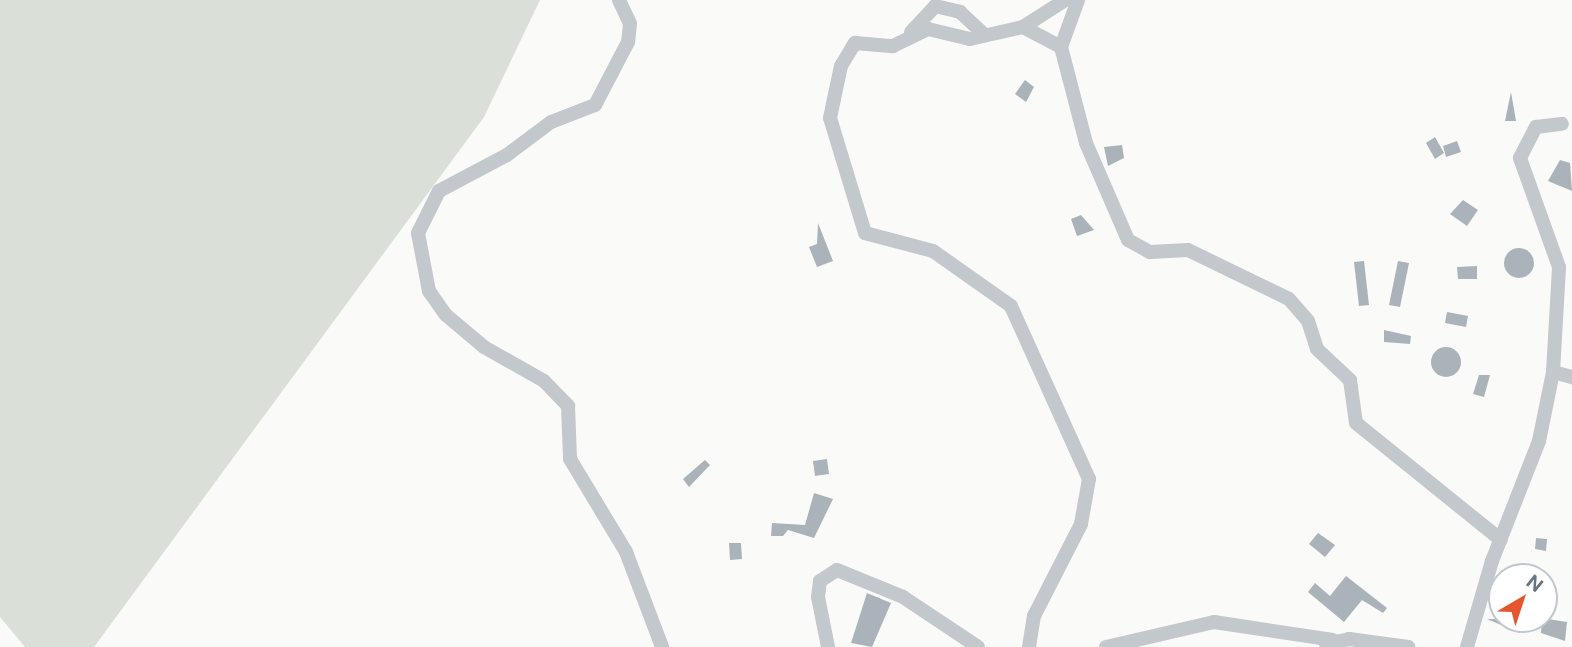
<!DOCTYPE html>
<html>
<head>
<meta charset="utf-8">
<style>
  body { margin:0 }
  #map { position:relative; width:1572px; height:647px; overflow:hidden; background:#fafaf8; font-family:"Public Sans",sans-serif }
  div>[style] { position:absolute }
  .green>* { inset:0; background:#dadfd7 }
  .building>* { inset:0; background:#aab3b9 }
  .round { border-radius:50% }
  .minor>* { height:14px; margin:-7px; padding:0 7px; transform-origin:7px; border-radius:7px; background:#c3c8cc }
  span { translate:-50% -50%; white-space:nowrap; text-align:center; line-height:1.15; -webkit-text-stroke:7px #fff; paint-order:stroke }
  .north { position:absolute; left:1488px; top:563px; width:70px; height:70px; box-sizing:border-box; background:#fff; border:2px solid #c1c8cd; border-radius:50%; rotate:39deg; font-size:19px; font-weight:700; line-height:28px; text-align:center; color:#657683 }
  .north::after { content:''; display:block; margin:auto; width:24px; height:32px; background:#e4572e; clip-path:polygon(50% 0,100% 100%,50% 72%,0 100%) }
</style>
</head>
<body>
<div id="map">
  <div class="green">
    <div style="clip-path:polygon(0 0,540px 0,484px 117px,94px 647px,25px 647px,0 617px)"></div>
  </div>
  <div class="building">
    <div style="clip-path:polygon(1025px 80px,1034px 87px,1026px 102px,1015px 94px)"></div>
    <div style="clip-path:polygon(1511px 92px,1516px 121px,1505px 121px)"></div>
    <div style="clip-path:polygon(1435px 137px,1444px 153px,1435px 159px,1426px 143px)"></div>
    <div style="clip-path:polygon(1457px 141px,1461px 152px,1446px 157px,1443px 146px)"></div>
    <div style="clip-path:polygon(1122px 145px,1124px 158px,1108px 166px,1104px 147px)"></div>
    <div style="clip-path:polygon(1560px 160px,1570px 163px,1572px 191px,1548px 181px)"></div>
    <div style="clip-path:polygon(1463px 200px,1478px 210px,1467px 226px,1450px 214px)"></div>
    <div style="clip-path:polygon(1081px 215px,1094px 230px,1077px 236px,1071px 219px)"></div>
    <div style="clip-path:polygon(818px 223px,833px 261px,817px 267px,809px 247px,817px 244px)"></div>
    <div class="round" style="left:1504px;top:248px;width:30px;height:30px"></div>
    <div style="clip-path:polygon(1364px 261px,1369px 305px,1359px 306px,1354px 262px)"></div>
    <div style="clip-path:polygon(1398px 261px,1409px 263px,1400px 307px,1389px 305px)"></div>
    <div style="clip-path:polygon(1477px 266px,1477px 279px,1458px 279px,1457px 267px)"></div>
    <div style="clip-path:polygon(1447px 312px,1468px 316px,1466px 327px,1445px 323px)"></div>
    <div style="clip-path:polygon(1384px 330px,1411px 336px,1410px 344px,1384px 342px)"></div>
    <div class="round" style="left:1431px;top:347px;width:30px;height:30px"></div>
    <div style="clip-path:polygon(1479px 375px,1490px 375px,1484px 397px,1473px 394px)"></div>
    <div style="clip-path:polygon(827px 459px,829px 474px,815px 476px,813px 461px)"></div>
    <div style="clip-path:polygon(705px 460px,710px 465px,689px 487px,683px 479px)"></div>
    <div style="clip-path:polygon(814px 493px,833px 499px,814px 538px,788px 530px,783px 536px,771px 536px,772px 523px,805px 525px)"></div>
    <div style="clip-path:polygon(1318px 533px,1335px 545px,1325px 557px,1309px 544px)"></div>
    <div style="clip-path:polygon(1536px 538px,1547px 539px,1546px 551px,1535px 549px)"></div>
    <div style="clip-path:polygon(729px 543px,741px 543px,742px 559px,730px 560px)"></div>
    <div style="clip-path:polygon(1346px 576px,1387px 608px,1383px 613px,1362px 600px,1344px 622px,1308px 592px,1315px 583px,1330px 596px)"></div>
    <div style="clip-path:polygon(867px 593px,891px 603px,872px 647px,851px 643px)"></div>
    <div style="clip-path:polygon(1487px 619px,1526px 619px,1520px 633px)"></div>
    <div style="clip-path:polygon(1548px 619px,1567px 622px,1565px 641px,1541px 633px,1542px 620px)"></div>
  </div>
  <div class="minor">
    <div style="left:619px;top:0;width:26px;rotate:65deg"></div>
    <div style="left:630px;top:24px;width:18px;rotate:96deg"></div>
    <div style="left:628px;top:42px;width:71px;rotate:117.6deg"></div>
    <div style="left:595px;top:105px;width:47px;rotate:158.9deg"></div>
    <div style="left:551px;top:122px;width:55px;rotate:143.1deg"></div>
    <div style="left:507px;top:155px;width:77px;rotate:152.1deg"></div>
    <div style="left:439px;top:191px;width:47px;rotate:116.6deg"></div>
    <div style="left:418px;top:233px;width:59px;rotate:79.3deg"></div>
    <div style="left:429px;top:291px;width:29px;rotate:55deg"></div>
    <div style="left:446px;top:315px;width:50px;rotate:40.1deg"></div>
    <div style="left:484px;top:347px;width:69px;rotate:29.5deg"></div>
    <div style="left:544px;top:381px;width:35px;rotate:46deg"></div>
    <div style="left:568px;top:406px;width:53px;rotate:87.8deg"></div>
    <div style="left:570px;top:459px;width:109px;rotate:58.9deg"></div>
    <div style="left:626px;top:552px;width:102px;rotate:69.2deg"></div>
    <div style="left:1078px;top:0;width:50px;rotate:109.9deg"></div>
    <div style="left:1061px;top:47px;width:99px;rotate:75.4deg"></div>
    <div style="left:1086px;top:143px;width:106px;rotate:66.6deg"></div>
    <div style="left:1128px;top:240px;width:25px;rotate:29deg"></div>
    <div style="left:1150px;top:252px;width:38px;rotate:-3deg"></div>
    <div style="left:1188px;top:250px;width:112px;rotate:25.9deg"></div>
    <div style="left:1289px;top:299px;width:29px;rotate:49deg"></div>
    <div style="left:1308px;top:321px;width:29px;rotate:72deg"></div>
    <div style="left:1317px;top:349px;width:45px;rotate:43.2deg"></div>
    <div style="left:1350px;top:380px;width:43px;rotate:82.1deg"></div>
    <div style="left:1356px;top:423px;width:186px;rotate:38.9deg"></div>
    <div style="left:1023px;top:27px;width:43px;rotate:27.8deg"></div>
    <div style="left:911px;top:32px;width:35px;rotate:-47deg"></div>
    <div style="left:935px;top:6px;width:26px;rotate:13deg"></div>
    <div style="left:960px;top:12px;width:34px;rotate:43deg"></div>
    <div style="left:1553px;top:372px;width:20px;rotate:15deg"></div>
    <div style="left:1326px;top:644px;width:24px;rotate:-12deg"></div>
    <div style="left:1349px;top:639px;width:60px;rotate:7.7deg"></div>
    <div style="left:828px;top:647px;width:51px;rotate:-101.3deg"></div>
    <div style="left:818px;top:597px;width:16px;rotate:-83deg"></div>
    <div style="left:820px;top:581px;width:20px;rotate:-33deg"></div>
    <div style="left:837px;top:570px;width:71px;rotate:22.2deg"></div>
    <div style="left:903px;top:597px;width:90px;rotate:33.7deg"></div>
    <div style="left:1029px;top:647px;width:31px;rotate:-81deg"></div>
    <div style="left:1034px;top:616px;width:103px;rotate:-62.9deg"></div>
    <div style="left:1081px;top:524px;width:46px;rotate:-79.9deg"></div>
    <div style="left:1089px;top:479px;width:190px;rotate:-114.3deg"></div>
    <div style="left:1011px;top:306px;width:95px;rotate:-144.8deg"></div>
    <div style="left:933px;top:251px;width:70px;rotate:-165.2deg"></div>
    <div style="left:865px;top:233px;width:120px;rotate:-106.9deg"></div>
    <div style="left:830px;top:118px;width:53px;rotate:-78.1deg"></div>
    <div style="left:841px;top:66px;width:27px;rotate:-59deg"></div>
    <div style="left:855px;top:43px;width:38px;rotate:5deg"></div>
    <div style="left:893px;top:46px;width:39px;rotate:-26deg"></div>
    <div style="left:928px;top:29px;width:43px;rotate:13.4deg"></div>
    <div style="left:970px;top:39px;width:54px;rotate:-12.8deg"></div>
    <div style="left:1023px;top:27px;width:50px;rotate:-32.7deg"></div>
    <div style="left:1106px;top:647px;width:111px;rotate:-13deg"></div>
    <div style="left:1214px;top:622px;width:120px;rotate:8.6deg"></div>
    <div style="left:1467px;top:647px;width:90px;rotate:-73.8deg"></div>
    <div style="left:1492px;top:561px;width:129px;rotate:-68.6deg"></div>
    <div style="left:1539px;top:441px;width:70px;rotate:-78.5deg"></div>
    <div style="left:1553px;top:372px;width:105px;rotate:-86.7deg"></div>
    <div style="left:1559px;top:267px;width:116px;rotate:-109.7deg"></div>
    <div style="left:1520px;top:158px;width:35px;rotate:-63deg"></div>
    <div style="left:1536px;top:127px;width:26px;rotate:-7deg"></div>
  </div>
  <div class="north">N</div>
</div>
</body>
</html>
